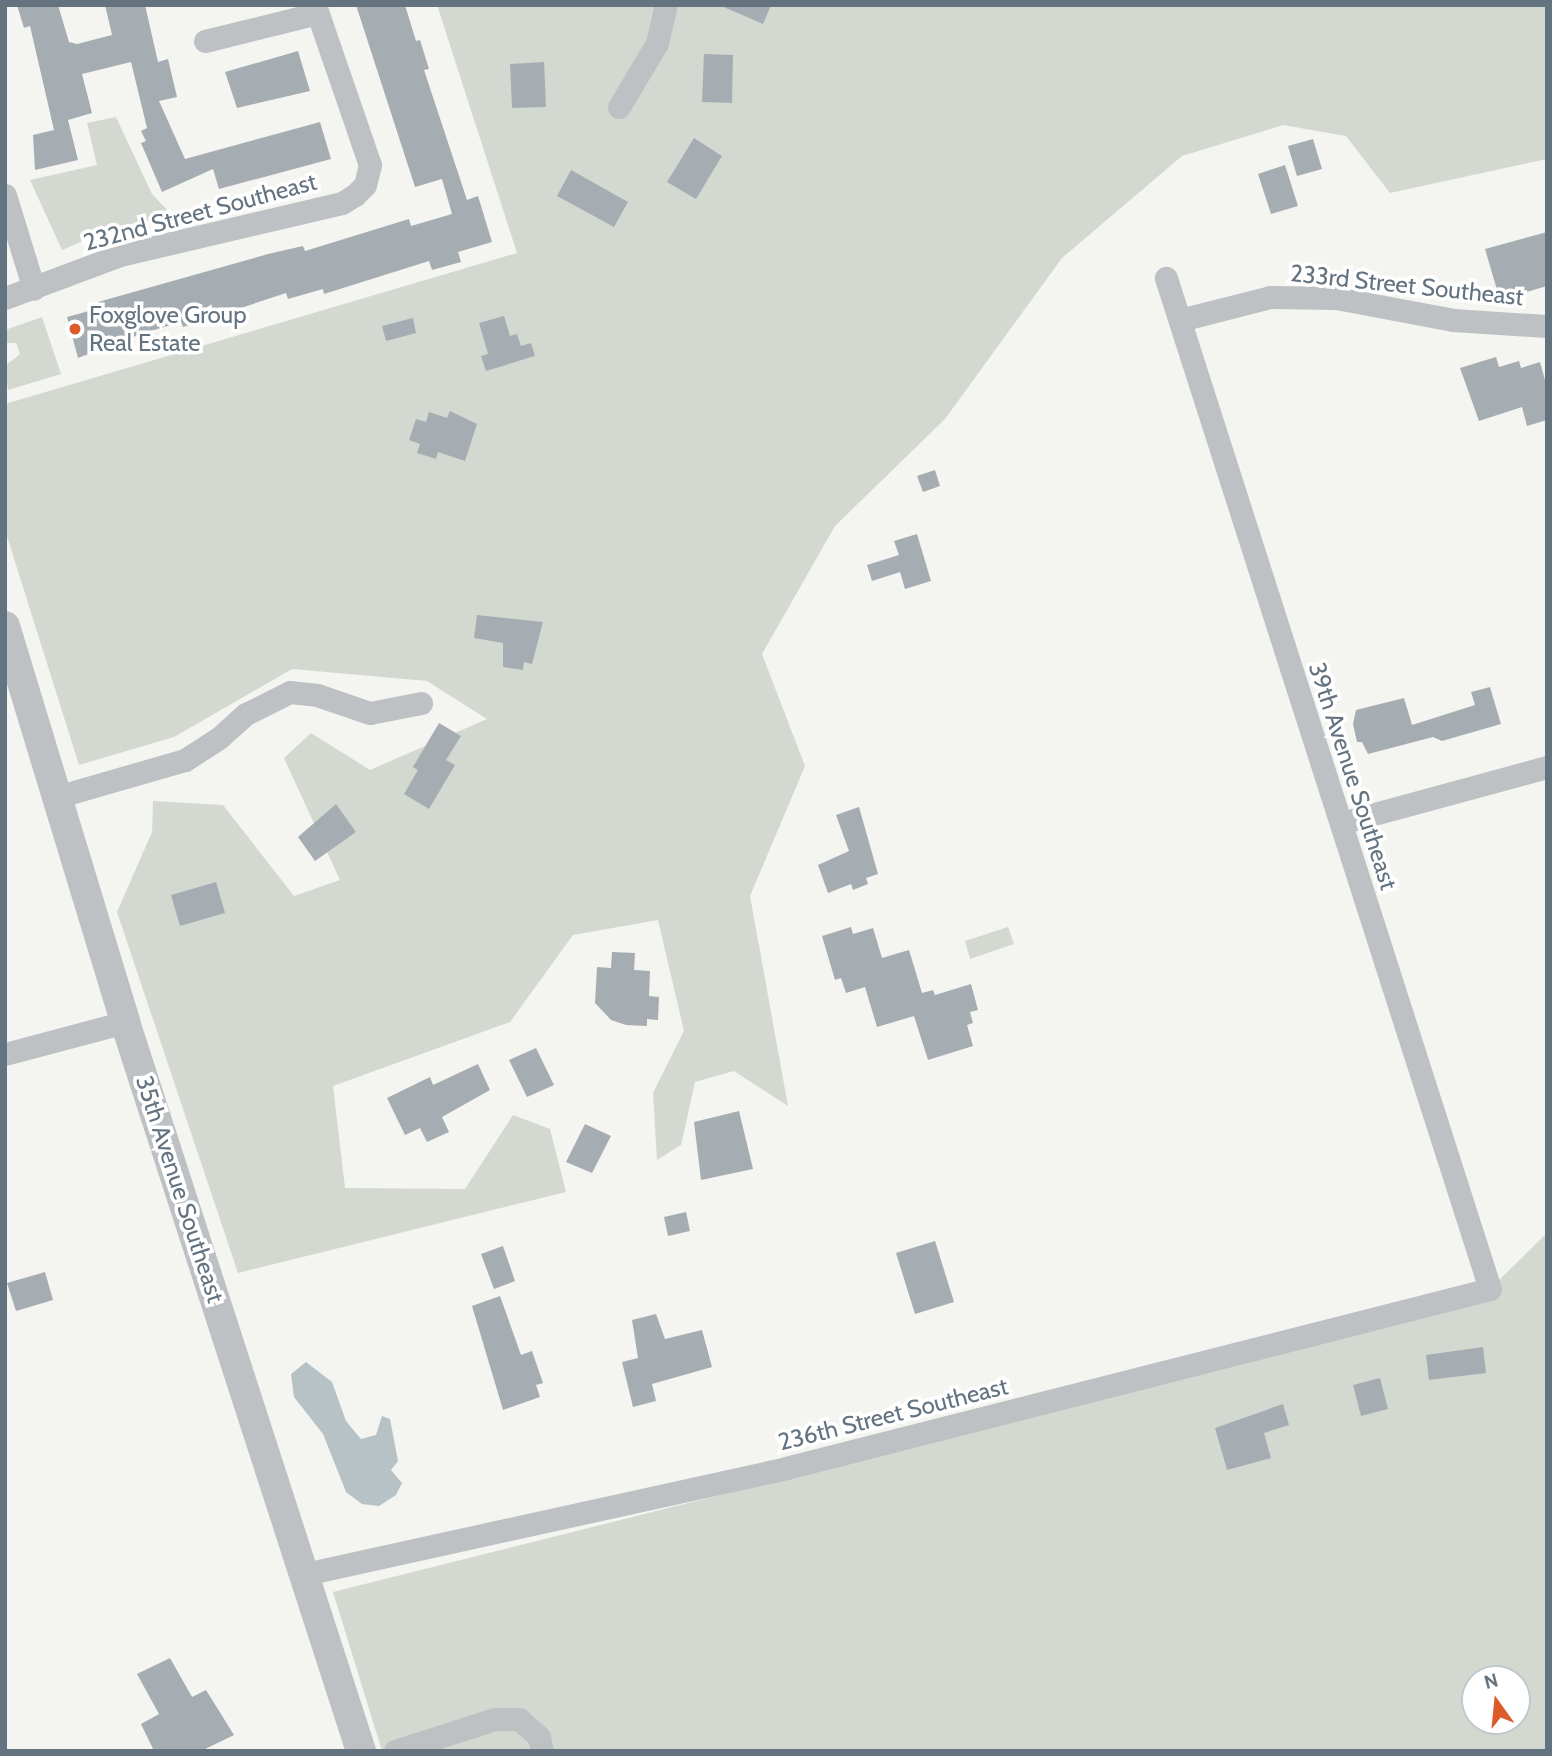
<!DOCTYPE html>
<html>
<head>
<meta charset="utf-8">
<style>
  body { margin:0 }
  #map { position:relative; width:1552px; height:1756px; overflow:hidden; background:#f4f4f0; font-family:Cabin,sans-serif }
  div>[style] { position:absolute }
  .green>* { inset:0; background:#d3d9d0 }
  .water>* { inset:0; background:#b7c2c7 }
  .building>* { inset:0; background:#a6adb2 }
  .minor>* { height:23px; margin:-11.5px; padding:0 11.5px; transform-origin:11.5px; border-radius:11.5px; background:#bdc1c4 }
  .tertiary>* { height:30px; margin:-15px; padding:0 15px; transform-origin:15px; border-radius:15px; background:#bdc1c4 }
  .dots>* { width:19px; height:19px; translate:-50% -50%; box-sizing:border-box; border:4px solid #fff; border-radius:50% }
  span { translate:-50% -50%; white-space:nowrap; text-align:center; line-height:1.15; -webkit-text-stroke:7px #fff; paint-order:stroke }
  .street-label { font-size:24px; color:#647380 }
  .poi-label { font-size:24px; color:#647380 }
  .left { translate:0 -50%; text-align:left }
  .frame { position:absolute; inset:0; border:7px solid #647380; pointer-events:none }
  .north { position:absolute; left:1461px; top:1665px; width:70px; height:70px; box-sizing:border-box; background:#fff; border:2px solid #c1c7cc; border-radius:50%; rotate:345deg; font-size:19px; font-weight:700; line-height:28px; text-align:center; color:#647380 }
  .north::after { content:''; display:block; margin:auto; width:24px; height:32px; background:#dc5b29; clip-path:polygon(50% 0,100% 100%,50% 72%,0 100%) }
</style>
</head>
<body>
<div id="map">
  <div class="green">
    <div style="clip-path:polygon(437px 5px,1547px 5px,1547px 159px,1390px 193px,1346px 136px,1283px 125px,1182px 156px,1062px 258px,945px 419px,835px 526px,762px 654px,805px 766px,750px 896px,788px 1106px,734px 1071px,695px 1082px,681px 1145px,657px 1160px,653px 1093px,684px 1031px,658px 920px,573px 935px,510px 1022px,333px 1086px,345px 1188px,465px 1189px,513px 1115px,550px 1129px,566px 1192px,238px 1273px,117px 912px,152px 832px,153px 801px,223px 805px,294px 896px,340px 880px,284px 758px,311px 733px,370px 770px,487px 719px,427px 681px,292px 669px,174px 737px,79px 765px,5px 530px,5px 404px,517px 253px)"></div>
    <div style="clip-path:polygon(116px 117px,152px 194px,173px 216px,115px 227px,62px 250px,30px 180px,97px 165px,87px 123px)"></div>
    <div style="clip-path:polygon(42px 317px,61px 374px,8px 390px,5px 366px,20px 354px,16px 343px,5px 343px,5px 330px)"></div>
    <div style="clip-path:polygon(1008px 927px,1014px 944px,970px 959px,965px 941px)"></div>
    <div style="clip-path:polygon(evenodd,1547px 1233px,1547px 1751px,382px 1751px,333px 1592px,788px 1478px,1490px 1289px,1547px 1233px,1475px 1679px,1517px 1679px,1517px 1721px,1475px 1721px,1475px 1679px)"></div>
  </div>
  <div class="water">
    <div style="clip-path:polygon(306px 1362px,332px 1382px,346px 1421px,361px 1439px,376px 1435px,382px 1416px,390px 1419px,398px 1461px,391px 1470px,402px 1483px,396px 1495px,379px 1506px,362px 1504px,346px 1492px,323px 1434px,294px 1397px,291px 1374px)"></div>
  </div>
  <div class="building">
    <div style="clip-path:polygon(17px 5px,58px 5px,69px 42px,77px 44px,112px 35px,105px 5px,145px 5px,158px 62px,168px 59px,177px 97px,159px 101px,185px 159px,320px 122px,331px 159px,219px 189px,213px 169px,162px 192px,141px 143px,146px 141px,141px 131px,147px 128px,131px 62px,82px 74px,92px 113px,68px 120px,78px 160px,35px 170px,33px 135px,54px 130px,30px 26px,24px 28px)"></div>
    <div style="clip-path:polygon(356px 5px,405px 5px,416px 41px,420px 40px,429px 69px,424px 70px,467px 200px,478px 196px,492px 242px,458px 252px,461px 262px,432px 270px,429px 261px,324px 294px,323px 289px,288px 299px,286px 293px,183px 327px,181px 322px,141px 334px,78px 358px,67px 317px,100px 308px,98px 302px,268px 254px,303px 246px,305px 251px,409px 219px,411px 226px,452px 214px,442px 179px,415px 187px)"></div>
    <div style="clip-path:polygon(719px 5px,771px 5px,763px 24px)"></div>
    <div style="clip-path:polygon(298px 51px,310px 91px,237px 108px,225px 72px)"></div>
    <div style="clip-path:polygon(704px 54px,733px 55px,732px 103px,702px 102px)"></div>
    <div style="clip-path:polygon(544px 62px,546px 107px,512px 108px,510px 64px)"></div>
    <div style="clip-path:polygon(694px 138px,722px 156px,696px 199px,667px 182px)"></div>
    <div style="clip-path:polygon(1313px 139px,1322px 169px,1297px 176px,1288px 146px)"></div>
    <div style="clip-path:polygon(1285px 165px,1298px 206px,1271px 214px,1258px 174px)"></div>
    <div style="clip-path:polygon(571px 170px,628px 202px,614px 227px,557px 196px)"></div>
    <div style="clip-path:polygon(1547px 232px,1547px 286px,1500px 300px,1485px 249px)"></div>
    <div style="clip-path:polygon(504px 316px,510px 336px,517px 334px,521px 346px,531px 343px,535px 356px,486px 371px,481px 356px,488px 354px,479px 323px)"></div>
    <div style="clip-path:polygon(413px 318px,416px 333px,386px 341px,382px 326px)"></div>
    <div style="clip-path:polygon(1496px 357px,1499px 367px,1519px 361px,1521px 368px,1540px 362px,1547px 387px,1547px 420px,1527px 426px,1522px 407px,1479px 421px,1460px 368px)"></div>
    <div style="clip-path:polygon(450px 411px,477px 424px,465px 461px,438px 452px,436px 459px,417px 453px,420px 444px,409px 440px,416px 419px,426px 422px,429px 412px,447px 418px)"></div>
    <div style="clip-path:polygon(935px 470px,940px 486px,923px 492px,917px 476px)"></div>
    <div style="clip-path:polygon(917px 534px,931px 581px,905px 589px,900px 572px,872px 581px,867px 565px,899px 555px,894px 541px)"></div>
    <div style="clip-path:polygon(477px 615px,543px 622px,532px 664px,524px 662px,523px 670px,503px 667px,503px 643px,474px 638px)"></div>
    <div style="clip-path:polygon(1490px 687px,1501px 724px,1442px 741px,1433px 737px,1368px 754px,1362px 742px,1357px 742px,1353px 724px,1356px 710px,1404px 698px,1412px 725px,1475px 705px,1471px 692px)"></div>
    <div style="clip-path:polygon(439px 723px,461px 736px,446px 760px,455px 765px,429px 809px,404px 794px,418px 770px,413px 767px)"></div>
    <div style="clip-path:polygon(336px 804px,356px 832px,315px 861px,298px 837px)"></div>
    <div style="clip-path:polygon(859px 807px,878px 874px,866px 878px,868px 884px,853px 890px,851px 884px,828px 893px,818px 865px,849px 851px,836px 815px)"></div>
    <div style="clip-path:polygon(216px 882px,225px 913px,180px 926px,171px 895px)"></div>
    <div style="clip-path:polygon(851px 927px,853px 934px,873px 928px,882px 958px,909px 950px,922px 993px,933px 990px,935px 995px,971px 984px,978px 1010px,970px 1012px,973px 1023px,967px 1025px,973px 1046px,928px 1060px,914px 1016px,877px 1027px,865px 987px,846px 993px,841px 978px,835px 980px,822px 936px)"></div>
    <div style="clip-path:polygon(612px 952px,635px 953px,634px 970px,650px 971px,649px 996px,659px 997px,658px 1020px,647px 1019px,647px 1026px,626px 1025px,611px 1020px,595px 1003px,597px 967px,611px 968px)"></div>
    <div style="clip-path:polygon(536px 1048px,554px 1085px,527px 1097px,509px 1060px)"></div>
    <div style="clip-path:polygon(478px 1064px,490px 1090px,442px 1117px,449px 1132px,427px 1142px,420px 1128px,405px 1135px,387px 1098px,430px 1077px,433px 1085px)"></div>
    <div style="clip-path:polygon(739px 1111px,753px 1169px,701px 1180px,694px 1122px)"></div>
    <div style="clip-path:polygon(585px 1124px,611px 1136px,592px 1173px,566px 1162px)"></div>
    <div style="clip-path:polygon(686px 1212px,690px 1231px,668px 1236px,664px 1217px)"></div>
    <div style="clip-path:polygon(935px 1241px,954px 1302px,915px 1314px,896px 1253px)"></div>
    <div style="clip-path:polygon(503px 1246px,515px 1281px,494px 1289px,481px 1254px)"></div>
    <div style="clip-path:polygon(45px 1272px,53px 1300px,16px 1311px,7px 1283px)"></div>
    <div style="clip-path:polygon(500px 1296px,521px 1355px,532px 1351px,543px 1383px,536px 1385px,540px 1397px,503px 1410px,472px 1306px)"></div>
    <div style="clip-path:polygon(656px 1314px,665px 1339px,702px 1330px,712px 1367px,652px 1384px,656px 1401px,633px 1407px,622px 1362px,638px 1358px,632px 1320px)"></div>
    <div style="clip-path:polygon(1483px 1347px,1486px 1373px,1429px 1380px,1426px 1355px)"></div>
    <div style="clip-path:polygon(1380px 1378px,1388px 1409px,1361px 1416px,1353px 1385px)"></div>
    <div style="clip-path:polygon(1283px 1404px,1289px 1425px,1264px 1433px,1271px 1458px,1227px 1470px,1215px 1428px)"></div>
    <div style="clip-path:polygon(170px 1658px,192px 1697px,206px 1690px,234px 1735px,201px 1751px,154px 1751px,141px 1724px,159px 1714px,137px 1674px)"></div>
  </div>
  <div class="minor">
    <div style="left:205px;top:41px;width:116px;rotate:-13.9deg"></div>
    <div style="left:619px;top:107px;width:74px;rotate:-59.3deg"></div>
    <div style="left:657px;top:43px;width:39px;rotate:-77deg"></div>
    <div style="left:5px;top:195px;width:98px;rotate:72.9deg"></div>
    <div style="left:5px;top:298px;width:123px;rotate:-20.5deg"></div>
    <div style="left:120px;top:255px;width:228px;rotate:-13.2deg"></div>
    <div style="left:342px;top:203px;width:15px;rotate:-32deg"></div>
    <div style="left:355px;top:195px;width:14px;rotate:-45deg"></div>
    <div style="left:365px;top:185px;width:21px;rotate:-76deg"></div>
    <div style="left:370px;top:165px;width:169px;rotate:-109deg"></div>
    <div style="left:1180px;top:320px;width:93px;rotate:-14.3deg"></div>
    <div style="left:1270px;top:297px;width:66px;rotate:0.9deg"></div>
    <div style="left:1336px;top:298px;width:119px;rotate:10.6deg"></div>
    <div style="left:1453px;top:320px;width:94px;rotate:3.7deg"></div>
    <div style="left:60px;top:796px;width:130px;rotate:-16.1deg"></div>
    <div style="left:185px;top:760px;width:40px;rotate:-32.9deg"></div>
    <div style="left:219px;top:738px;width:36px;rotate:-42deg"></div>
    <div style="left:246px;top:714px;width:49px;rotate:-26.6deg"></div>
    <div style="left:290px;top:692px;width:27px;rotate:6deg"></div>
    <div style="left:317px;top:695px;width:56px;rotate:18.8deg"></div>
    <div style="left:370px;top:713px;width:52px;rotate:-11.1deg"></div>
    <div style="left:1341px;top:823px;width:213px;rotate:-15.2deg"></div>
    <div style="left:5px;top:1054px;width:124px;rotate:-14.9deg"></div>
    <div style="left:305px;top:1574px;width:493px;rotate:-12.4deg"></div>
    <div style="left:786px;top:1468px;width:726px;rotate:-14.27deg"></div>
    <div style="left:1490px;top:1289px;width:1062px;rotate:-107.77deg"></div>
    <div style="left:395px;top:1751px;width:105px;rotate:-17.7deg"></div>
    <div style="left:495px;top:1719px;width:24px"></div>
    <div style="left:519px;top:1719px;width:27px;rotate:42deg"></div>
    <div style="left:539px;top:1737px;width:14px;rotate:78deg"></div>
  </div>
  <div class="tertiary">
    <div style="left:5px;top:626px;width:414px;rotate:73.1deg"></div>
    <div style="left:125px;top:1022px;width:766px;rotate:72.06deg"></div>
  </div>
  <div class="dots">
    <div style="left:75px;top:329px;background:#dc5b29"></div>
  </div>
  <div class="street-label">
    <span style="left:200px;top:212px;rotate:-15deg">232nd Street Southeast</span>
    <span style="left:1407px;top:285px;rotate:6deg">233rd Street Southeast</span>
    <span style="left:1353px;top:776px;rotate:72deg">39th Avenue Southeast</span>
    <span style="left:180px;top:1189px;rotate:72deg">35th Avenue Southeast</span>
    <span style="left:893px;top:1414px;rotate:-14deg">236th Street Southeast</span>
  </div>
  <div class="poi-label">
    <span class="left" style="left:89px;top:329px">Foxglove Group<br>Real Estate</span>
  </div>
  <div class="frame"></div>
  <div class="north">N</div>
</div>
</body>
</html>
